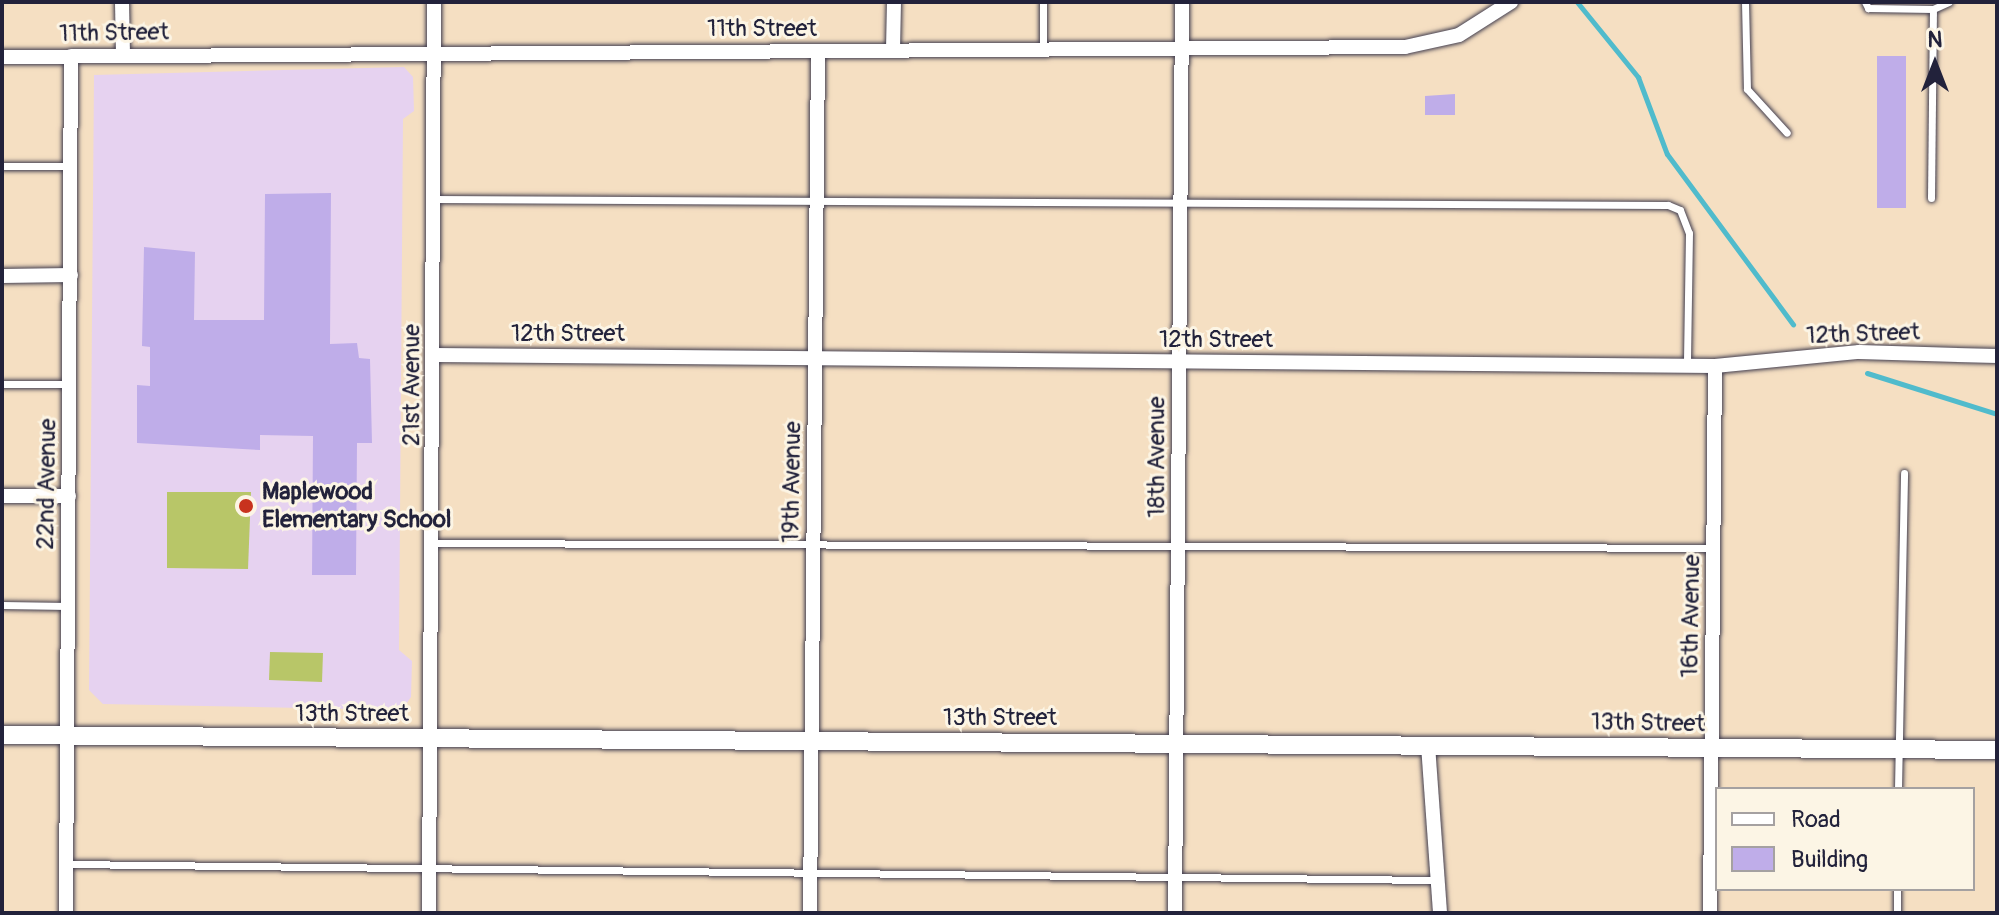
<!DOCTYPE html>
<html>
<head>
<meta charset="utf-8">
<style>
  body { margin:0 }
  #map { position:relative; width:1999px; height:915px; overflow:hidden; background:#f5dfc2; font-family:Pangolin,sans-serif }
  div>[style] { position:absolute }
  .built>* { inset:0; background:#e6d2f0 }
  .green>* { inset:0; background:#b8c668 }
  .stream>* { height:5px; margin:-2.5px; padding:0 2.5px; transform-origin:2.5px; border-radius:2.5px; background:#50bbcc }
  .building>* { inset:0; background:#bfade9 }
  .roads { filter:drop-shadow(0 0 2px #423e4f) drop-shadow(0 0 2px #423e4f) }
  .service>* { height:7px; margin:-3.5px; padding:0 3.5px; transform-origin:3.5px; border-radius:3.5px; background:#fff }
  .minor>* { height:14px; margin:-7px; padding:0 7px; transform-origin:7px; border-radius:7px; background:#fff }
  .tertiary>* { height:18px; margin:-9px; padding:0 9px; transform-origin:9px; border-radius:9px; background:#fff }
  .dots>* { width:22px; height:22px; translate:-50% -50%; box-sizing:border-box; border:4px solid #fcf5e5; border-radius:50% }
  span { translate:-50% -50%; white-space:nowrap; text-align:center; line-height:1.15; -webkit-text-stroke:6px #fcf5e5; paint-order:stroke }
  .street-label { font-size:24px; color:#22223b }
  .poi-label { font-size:24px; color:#22223b; font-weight:700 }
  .left { translate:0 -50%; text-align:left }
  .frame { position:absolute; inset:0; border:4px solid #22223b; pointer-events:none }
  .legend { position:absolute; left:1715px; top:787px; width:260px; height:104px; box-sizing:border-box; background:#fcf5e5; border:2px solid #a5a1a1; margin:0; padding:10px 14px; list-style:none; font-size:24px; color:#22223b }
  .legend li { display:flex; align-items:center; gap:16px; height:40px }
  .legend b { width:40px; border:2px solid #a5a1a1 }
  .north { position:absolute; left:1895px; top:24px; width:80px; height:80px; -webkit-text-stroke:6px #fcf5e5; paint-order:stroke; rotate:0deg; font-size:22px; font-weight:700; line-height:32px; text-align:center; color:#22223b }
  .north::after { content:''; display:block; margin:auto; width:28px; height:36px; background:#22223b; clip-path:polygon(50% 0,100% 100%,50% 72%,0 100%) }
</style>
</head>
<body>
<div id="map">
  <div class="built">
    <div style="clip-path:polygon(404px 67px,413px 77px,414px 111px,403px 119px,399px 650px,412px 661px,411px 697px,402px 710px,103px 704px,89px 690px,94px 75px)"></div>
  </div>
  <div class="green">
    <div style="clip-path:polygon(167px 492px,251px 492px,248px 569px,167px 568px)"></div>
    <div style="clip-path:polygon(270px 652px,323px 653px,322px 682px,269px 680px)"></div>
  </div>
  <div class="stream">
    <div style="left:1577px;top:2px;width:97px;rotate:50.9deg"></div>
    <div style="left:1638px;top:77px;width:82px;rotate:69.4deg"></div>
    <div style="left:1667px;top:154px;width:212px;rotate:53.5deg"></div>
    <div style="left:1867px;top:373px;width:136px;rotate:17.5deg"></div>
  </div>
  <div class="building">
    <div style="clip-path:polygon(1877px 56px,1906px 56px,1906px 208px,1877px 208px)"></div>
    <div style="clip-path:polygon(1455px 94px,1455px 115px,1425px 115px,1425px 96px)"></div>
    <div style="clip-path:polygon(331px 193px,330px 344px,357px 343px,359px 358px,370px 359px,372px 443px,357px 443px,356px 575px,312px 575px,313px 436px,260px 435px,260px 450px,137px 443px,137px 385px,150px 386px,150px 347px,142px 346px,144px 247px,195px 252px,194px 320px,264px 320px,265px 194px)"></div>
  </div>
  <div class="roads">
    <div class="service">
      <div style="left:1043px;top:2px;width:48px;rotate:90deg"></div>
      <div style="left:1745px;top:2px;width:87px;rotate:88.7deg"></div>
      <div style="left:1747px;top:89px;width:59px;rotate:47.7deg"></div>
      <div style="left:1865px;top:2px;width:7px;rotate:63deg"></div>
      <div style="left:1868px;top:8px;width:65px;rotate:0.9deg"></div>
      <div style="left:1933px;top:9px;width:17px;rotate:-24deg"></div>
      <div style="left:2px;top:166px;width:69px"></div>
      <div style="left:1931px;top:198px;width:189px;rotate:-89.4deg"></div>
      <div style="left:433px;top:199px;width:1235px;rotate:0.28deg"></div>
      <div style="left:1668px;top:205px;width:13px;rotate:23deg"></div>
      <div style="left:1680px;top:210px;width:25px;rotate:69deg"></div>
      <div style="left:1689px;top:233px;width:133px;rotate:90.9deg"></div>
      <div style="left:2px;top:384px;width:68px"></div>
      <div style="left:433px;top:543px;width:1281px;rotate:0.22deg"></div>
      <div style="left:2px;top:605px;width:66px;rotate:0.9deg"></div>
      <div style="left:1898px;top:789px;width:316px;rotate:-88.9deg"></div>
      <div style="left:66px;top:864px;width:1373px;rotate:0.67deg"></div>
      <div style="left:1897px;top:913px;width:24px;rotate:-90deg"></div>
    </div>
    <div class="minor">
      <div style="left:122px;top:2px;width:53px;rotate:88.9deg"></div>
      <div style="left:893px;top:50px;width:48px;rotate:-88.8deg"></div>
      <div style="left:2px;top:57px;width:1403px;rotate:-0.41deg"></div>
      <div style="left:1405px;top:47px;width:55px;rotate:-12.5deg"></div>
      <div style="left:1459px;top:35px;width:62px;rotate:-32.4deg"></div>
      <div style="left:2px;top:276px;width:69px;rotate:-0.8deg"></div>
      <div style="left:434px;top:355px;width:1281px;rotate:0.49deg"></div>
      <div style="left:1715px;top:366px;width:145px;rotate:-5.6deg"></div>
      <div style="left:1859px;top:352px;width:138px;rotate:1.7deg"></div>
      <div style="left:2px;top:496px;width:67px"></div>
      <div style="left:1428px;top:745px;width:168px;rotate:85.9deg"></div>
      <div style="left:66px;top:913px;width:857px;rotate:-89.67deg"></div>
      <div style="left:429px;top:913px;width:911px;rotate:-89.69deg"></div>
      <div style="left:810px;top:913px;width:862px;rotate:-89.47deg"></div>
      <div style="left:1175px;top:913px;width:911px;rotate:-89.56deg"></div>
      <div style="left:1710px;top:913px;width:547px;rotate:-89.48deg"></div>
    </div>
    <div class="tertiary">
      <div style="left:2px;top:735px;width:1995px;rotate:0.43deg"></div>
    </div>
  </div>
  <div class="dots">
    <div style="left:246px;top:506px;background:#c8321e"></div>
  </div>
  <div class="street-label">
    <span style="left:762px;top:29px">11th Street</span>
    <span style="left:114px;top:33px;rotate:-1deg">11th Street</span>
    <span style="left:568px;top:334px">12th Street</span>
    <span style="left:1863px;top:334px;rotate:-2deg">12th Street</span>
    <span style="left:1216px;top:340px">12th Street</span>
    <span style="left:412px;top:385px;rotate:-90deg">21st Avenue</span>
    <span style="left:1157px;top:457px;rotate:-90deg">18th Avenue</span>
    <span style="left:792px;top:482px;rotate:-89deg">19th Avenue</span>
    <span style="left:47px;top:484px;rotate:-89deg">22nd Avenue</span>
    <span style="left:1691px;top:616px;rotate:-89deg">16th Avenue</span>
    <span style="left:352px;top:714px">13th Street</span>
    <span style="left:1000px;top:718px">13th Street</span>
    <span style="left:1648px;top:723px;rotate:1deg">13th Street</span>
  </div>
  <div class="poi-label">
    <span class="left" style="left:262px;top:506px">Maplewood<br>Elementary School</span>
  </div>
  <div class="frame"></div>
  <ul class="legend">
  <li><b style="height:10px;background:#fff"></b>Road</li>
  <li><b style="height:22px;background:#bfade9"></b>Building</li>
  </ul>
  <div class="north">N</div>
</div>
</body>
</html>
